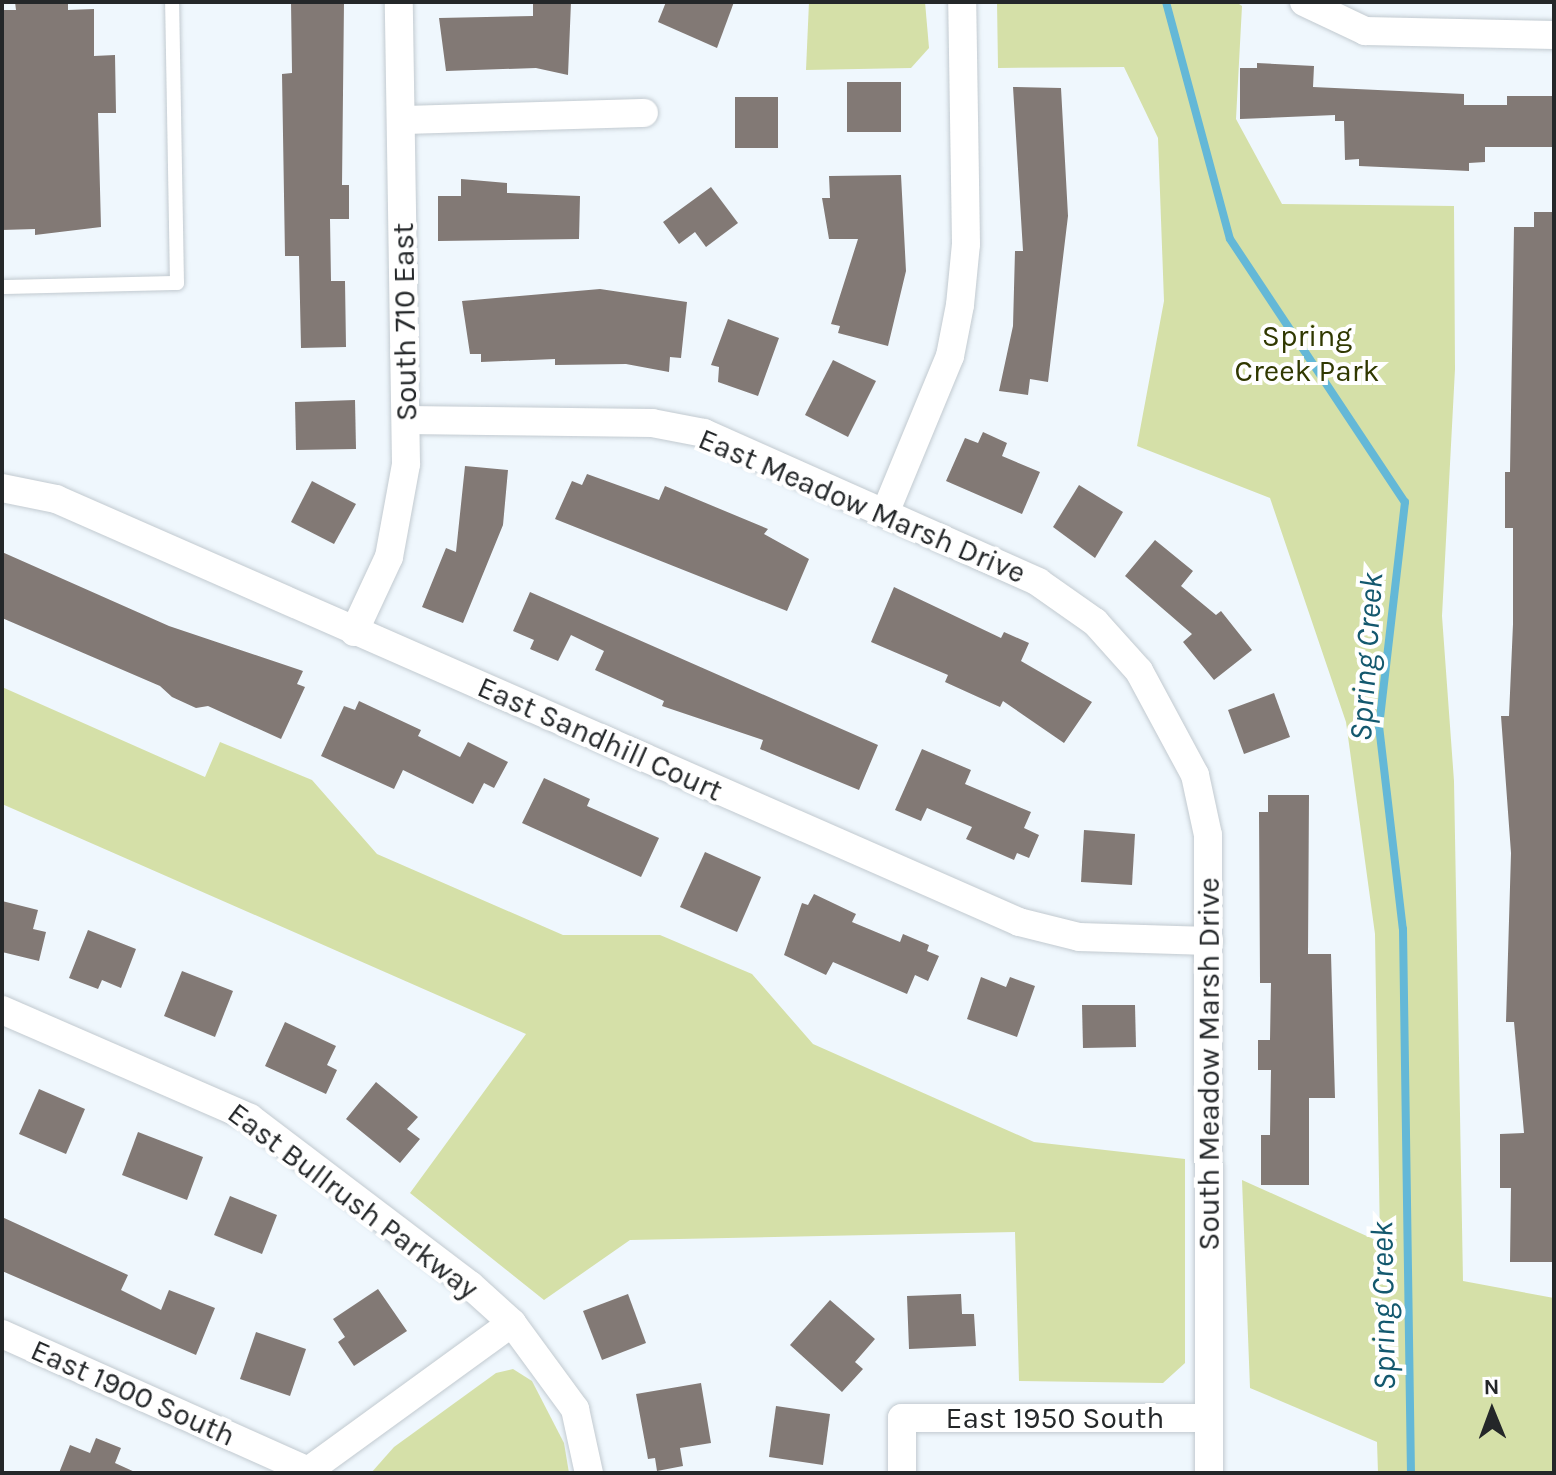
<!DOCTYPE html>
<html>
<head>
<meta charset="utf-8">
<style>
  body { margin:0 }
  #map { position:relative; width:1556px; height:1475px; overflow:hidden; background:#eff7fd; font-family:Karla,sans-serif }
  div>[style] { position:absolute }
  .green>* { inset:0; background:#d5e0a8 }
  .stream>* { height:8px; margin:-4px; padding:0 4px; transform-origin:4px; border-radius:4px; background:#64b8d7 }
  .building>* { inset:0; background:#827975 }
  .roads { filter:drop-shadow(0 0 2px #c2cad0) drop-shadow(0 0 2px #c2cad0) }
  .service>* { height:14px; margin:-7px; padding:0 7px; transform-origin:7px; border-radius:7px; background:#fff }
  .minor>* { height:28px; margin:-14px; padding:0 14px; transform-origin:14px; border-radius:14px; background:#fff }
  span { translate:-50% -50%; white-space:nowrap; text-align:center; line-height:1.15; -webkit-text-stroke:8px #fff; paint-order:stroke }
  .street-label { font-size:30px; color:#242729 }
  .park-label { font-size:30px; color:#303801 }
  .water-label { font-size:32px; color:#13586e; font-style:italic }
  .frame { position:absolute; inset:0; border:4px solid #242729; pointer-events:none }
  .north { position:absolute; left:1452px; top:1371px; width:80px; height:80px; -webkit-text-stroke:6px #fff; paint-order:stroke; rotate:359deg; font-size:22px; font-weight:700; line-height:32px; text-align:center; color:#242729 }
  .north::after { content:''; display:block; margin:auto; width:28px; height:36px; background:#242729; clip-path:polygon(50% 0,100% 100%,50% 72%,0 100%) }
</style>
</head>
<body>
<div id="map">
  <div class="green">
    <div style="clip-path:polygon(809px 2px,925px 2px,929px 48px,911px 68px,806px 70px)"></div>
    <div style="clip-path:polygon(997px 2px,1236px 2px,1242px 6px,1236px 119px,1282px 204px,1454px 206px,1455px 369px,1442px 616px,1454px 781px,1463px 1281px,1554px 1298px,1554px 1473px,1378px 1473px,1377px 1442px,1250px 1388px,1242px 1180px,1380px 1242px,1375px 934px,1346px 722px,1270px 498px,1137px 446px,1164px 301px,1158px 138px,1124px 67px,998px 68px)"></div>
    <div style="clip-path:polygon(2px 687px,205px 777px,220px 742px,312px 780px,377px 854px,563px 935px,660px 935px,752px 974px,813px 1044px,1034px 1142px,1185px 1159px,1185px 1363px,1163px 1383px,1019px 1381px,1015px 1232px,630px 1240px,544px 1300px,410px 1193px,526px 1034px,2px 804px)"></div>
    <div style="clip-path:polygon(513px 1369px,532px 1381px,564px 1443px,569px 1473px,371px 1473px,394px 1447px,496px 1373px)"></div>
  </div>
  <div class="stream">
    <div style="left:1166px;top:2px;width:245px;rotate:74.9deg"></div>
    <div style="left:1230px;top:239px;width:316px;rotate:56.4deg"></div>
    <div style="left:1405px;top:502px;width:226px;rotate:96.6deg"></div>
    <div style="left:1379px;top:726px;width:204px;rotate:83.3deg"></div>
    <div style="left:1403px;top:929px;width:544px;rotate:89.16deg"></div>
  </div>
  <div class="building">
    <div style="clip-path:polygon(15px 2px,68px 2px,68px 10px,94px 9px,94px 56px,115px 55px,116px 113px,98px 113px,101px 227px,35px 235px,35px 229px,2px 230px,2px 10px,16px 10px)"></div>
    <div style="clip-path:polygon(291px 2px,344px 2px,342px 185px,349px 185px,349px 219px,330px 219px,331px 281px,345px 281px,346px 347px,301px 348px,299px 256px,285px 256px,282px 74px,292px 73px)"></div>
    <div style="clip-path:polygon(533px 2px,571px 2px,568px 75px,536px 68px,446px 71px,439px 18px,533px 16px)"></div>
    <div style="clip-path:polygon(666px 2px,734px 2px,717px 48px,658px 22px)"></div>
    <div style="clip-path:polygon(1257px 63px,1314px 66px,1313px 87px,1464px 94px,1464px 105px,1507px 105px,1507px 96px,1554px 96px,1554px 147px,1485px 147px,1485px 162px,1469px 163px,1469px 171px,1359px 166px,1359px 159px,1345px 160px,1344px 121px,1335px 121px,1335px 115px,1240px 119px,1240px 68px,1257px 68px)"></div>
    <div style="clip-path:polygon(847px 82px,901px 82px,901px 132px,847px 132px)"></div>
    <div style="clip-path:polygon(1013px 87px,1061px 88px,1068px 216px,1048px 382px,1030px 379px,1028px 395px,999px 391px,1013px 326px,1015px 251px,1023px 251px)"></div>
    <div style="clip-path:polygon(735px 97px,778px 97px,778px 148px,735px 148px)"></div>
    <div style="clip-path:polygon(901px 175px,906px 271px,888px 346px,838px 333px,840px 326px,831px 324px,858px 239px,829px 239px,822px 198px,830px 198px,829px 176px)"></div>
    <div style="clip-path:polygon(461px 179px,507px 183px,507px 193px,580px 196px,579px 239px,438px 241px,438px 196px,461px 196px)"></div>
    <div style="clip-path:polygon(711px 187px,738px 223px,706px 247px,695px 232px,679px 244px,663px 222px)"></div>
    <div style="clip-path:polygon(1534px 212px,1554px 212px,1554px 1262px,1510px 1262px,1511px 1188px,1500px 1188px,1500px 1134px,1524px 1133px,1514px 1022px,1506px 1022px,1511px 853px,1501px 716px,1509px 716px,1513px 624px,1513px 528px,1505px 528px,1505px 472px,1510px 472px,1514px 227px,1534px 227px)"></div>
    <div style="clip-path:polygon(600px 289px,687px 302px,681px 358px,670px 357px,669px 372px,626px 364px,555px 365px,555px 359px,481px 362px,481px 354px,470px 354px,462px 301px)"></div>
    <div style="clip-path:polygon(728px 319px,779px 338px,758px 396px,718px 382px,719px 367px,711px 365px)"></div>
    <div style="clip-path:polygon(833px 360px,876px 381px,848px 437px,805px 415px)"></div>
    <div style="clip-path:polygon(355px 400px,356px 449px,296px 450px,295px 402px)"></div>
    <div style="clip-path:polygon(983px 432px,1007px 443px,1002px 456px,1040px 472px,1022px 514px,946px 481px,965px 438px,978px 443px)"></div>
    <div style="clip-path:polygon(465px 466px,508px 470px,503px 525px,463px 623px,422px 607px,446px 548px,456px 552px)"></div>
    <div style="clip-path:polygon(587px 474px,659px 500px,665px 486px,768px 529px,764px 534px,809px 559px,787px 611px,555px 519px,572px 481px,582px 485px)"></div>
    <div style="clip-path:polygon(312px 481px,356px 504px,334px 544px,291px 522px)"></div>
    <div style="clip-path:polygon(1079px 485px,1123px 512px,1095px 558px,1053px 527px)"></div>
    <div style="clip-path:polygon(1155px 540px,1193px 571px,1181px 586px,1216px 615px,1221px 611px,1252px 650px,1214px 680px,1183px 642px,1192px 634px,1125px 576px)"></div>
    <div style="clip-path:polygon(2px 552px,169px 626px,303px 671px,297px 684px,305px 687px,281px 739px,208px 706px,196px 708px,172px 697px,160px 686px,2px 618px)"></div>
    <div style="clip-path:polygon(894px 587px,1001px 638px,1004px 632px,1029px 643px,1021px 661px,1092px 702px,1064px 743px,1003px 701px,1000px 707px,945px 682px,948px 675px,871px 642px)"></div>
    <div style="clip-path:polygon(530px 592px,878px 745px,859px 790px,760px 749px,763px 740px,662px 706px,664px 701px,595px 670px,604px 651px,571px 635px,558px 661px,530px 649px,534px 640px,513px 631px)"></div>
    <div style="clip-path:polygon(1274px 693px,1290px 737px,1244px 754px,1228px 710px)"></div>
    <div style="clip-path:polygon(359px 701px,421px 730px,418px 736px,460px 757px,468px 742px,508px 762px,494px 788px,484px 783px,473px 804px,403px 770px,394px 789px,321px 756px,344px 706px,355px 710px)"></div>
    <div style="clip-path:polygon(922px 749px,971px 770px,965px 784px,1031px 812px,1024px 828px,1039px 835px,1029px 858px,1017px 853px,1014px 860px,966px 839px,972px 827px,927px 808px,921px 821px,895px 810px)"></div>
    <div style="clip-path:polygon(544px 778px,590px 799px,587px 806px,659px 838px,641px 877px,522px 823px)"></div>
    <div style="clip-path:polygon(1268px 795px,1309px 795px,1308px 954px,1331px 954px,1335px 1098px,1309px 1098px,1309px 1185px,1261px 1185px,1261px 1135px,1270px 1135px,1271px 1070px,1258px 1070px,1258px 1040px,1270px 1040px,1271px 983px,1260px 983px,1259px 812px,1268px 812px)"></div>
    <div style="clip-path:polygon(1084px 830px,1135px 834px,1132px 885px,1081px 882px)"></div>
    <div style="clip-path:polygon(705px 852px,761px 877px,737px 932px,680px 907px)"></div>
    <div style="clip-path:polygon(814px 894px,856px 914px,852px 922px,900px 942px,903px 934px,929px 945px,927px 951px,939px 956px,928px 981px,915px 975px,907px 994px,833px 962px,826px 975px,784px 955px,802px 903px,808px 905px)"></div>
    <div style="clip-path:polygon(2px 901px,38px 910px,33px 929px,46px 932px,39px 961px,2px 952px)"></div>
    <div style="clip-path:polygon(88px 930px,136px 949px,121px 988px,102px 980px,98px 989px,69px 978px)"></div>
    <div style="clip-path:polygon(182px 971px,233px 991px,215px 1037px,164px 1016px)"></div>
    <div style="clip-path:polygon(981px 977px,1006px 987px,1010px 977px,1035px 986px,1017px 1037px,967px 1019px)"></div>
    <div style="clip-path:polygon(1082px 1005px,1135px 1005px,1136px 1047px,1083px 1048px)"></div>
    <div style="clip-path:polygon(285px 1022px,336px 1046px,327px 1065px,337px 1070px,326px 1094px,265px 1066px)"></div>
    <div style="clip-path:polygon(376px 1082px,418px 1117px,407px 1129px,420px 1139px,400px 1163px,346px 1119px)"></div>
    <div style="clip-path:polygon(39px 1089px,85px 1109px,66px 1154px,19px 1134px)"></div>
    <div style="clip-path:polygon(138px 1132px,203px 1157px,187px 1200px,122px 1175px)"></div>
    <div style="clip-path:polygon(230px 1196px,277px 1215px,262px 1254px,214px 1235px)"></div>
    <div style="clip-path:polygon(2px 1217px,128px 1275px,121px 1290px,161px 1310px,169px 1290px,215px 1308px,196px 1355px,2px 1271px)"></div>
    <div style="clip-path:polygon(378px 1289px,407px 1331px,354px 1366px,338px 1342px,345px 1337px,333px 1319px)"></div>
    <div style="clip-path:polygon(628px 1294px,646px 1343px,602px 1360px,583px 1311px)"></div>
    <div style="clip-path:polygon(961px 1294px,962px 1314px,974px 1314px,976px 1346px,909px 1349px,907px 1296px)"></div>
    <div style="clip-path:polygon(830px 1300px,875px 1339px,855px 1362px,863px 1369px,842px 1392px,790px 1345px)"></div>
    <div style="clip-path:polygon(256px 1332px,306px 1349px,290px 1396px,240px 1379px)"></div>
    <div style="clip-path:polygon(701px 1383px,711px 1443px,680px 1448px,683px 1466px,657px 1471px,655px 1458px,648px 1459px,636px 1394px)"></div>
    <div style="clip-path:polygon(776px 1406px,830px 1414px,823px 1465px,769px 1457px)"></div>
    <div style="clip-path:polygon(96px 1438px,121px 1448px,115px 1463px,137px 1473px,59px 1473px,70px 1445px,90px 1453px)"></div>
  </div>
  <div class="roads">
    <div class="service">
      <div style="left:2px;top:287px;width:175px;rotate:-1.3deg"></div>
      <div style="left:177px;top:283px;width:281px;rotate:-91deg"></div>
    </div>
    <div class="minor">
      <div style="left:1304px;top:2px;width:68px;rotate:25.4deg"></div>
      <div style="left:1365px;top:31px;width:189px;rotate:1.2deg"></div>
      <div style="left:402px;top:120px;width:242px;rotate:-1.7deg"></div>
      <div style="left:406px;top:420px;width:246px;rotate:0.7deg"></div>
      <div style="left:652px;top:423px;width:53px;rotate:10.9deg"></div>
      <div style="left:704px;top:433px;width:366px;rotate:24deg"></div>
      <div style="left:1038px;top:582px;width:70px;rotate:35.1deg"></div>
      <div style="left:1095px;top:622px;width:66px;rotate:48.1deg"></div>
      <div style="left:1139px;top:671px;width:118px;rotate:61.7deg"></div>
      <div style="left:1195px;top:775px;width:61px;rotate:77.8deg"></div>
      <div style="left:1208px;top:835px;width:638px;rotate:89.91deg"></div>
      <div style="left:2px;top:488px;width:55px;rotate:11.5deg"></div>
      <div style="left:56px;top:499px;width:1052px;rotate:23.71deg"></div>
      <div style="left:1019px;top:922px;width:62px;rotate:14deg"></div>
      <div style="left:1079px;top:937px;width:130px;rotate:1.8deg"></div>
      <div style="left:885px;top:513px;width:170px;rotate:-67.5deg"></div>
      <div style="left:950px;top:356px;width:52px;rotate:-78.9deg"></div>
      <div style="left:960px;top:305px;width:61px;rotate:-84.4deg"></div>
      <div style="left:966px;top:244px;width:242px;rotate:-90.9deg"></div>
      <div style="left:354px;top:632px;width:83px;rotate:-65deg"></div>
      <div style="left:389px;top:557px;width:95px;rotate:-79.6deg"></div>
      <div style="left:406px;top:464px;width:462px;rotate:-90.9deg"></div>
      <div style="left:2px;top:1010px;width:270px;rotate:23.5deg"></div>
      <div style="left:250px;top:1118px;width:276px;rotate:37.2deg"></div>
      <div style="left:470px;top:1285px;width:57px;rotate:42.1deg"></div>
      <div style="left:512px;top:1323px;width:107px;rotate:53.8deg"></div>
      <div style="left:575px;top:1409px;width:66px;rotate:77.7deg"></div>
      <div style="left:2px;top:1334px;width:335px;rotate:24.1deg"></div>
      <div style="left:308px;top:1471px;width:252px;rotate:-36deg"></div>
      <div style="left:902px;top:1473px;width:55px;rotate:-90deg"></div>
      <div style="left:902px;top:1418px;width:307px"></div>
    </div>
  </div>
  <div class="street-label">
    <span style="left:405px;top:322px;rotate:-91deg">South 710 East</span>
    <span style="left:862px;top:506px;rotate:23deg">East Meadow Marsh Drive</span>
    <span style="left:600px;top:739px;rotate:24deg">East Sandhill Court</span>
    <span style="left:1209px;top:1064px;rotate:-90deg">South Meadow Marsh Drive</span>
    <span style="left:353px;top:1201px;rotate:37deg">East Bullrush Parkway</span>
    <span style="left:133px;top:1393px;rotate:24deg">East 1900 South</span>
    <span style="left:1055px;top:1418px">East 1950 South</span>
  </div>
  <div class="park-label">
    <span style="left:1307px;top:353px">Spring<br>Creek Park</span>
  </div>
  <div class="water-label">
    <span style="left:1367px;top:657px;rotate:-86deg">Spring Creek</span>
    <span style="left:1384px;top:1306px;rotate:-91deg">Spring Creek</span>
  </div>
  <div class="frame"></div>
  <div class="north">N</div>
</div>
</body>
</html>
